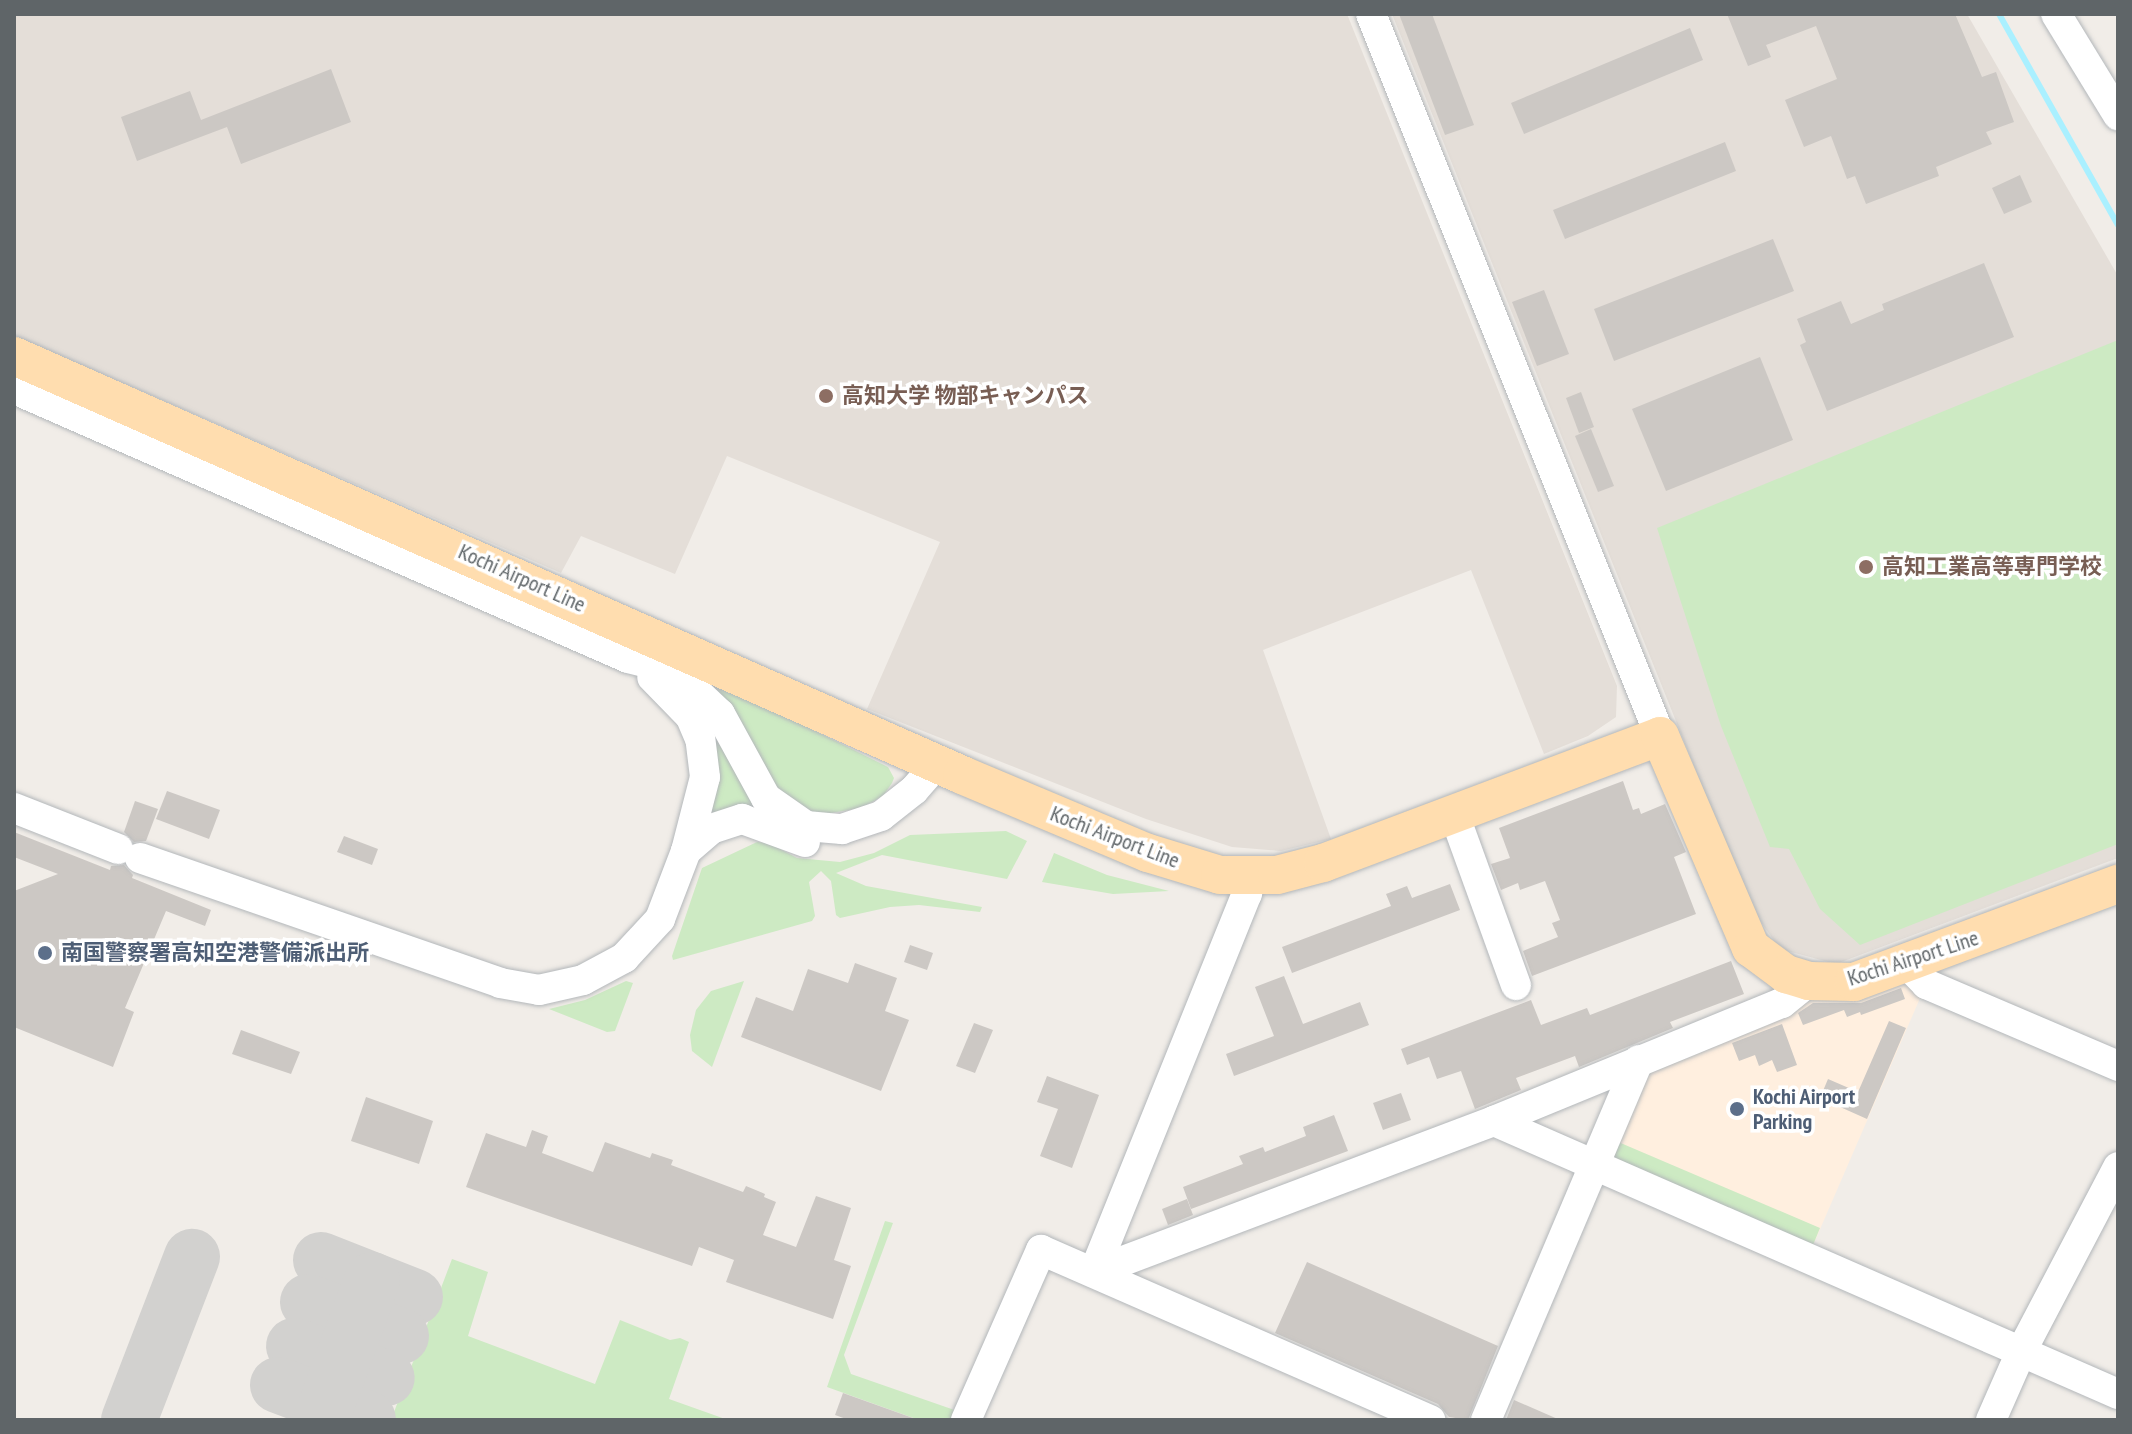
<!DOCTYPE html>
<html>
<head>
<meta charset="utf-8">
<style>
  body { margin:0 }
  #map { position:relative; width:2132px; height:1434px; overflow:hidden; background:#f1ede8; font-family:"PT Sans Narrow","Noto Sans JP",sans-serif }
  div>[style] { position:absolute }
  .commercial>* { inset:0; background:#ffefdf }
  .education>* { inset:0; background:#e4ded8 }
  .green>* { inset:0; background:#cdeac3 }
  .stream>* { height:6px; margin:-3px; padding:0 3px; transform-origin:3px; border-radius:3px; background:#aaf0ff }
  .taxiway>* { height:56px; margin:-28px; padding:0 28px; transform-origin:28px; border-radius:28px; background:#d2d1cf }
  .building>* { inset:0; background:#ccc8c4 }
  .roads { filter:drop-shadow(0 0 2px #b3b7ba) drop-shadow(0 0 2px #b3b7ba) }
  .minor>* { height:30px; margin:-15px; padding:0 15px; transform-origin:15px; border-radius:15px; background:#fff }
  .major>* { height:38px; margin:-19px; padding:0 19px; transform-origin:19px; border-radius:19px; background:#ffddaf }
  .dots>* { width:22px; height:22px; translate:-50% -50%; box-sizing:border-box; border:4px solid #fff; border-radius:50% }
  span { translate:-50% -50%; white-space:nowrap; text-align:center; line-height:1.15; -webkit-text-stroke:7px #fff; paint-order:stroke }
  .education-label { font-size:22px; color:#785e54; font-weight:700 }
  .left { translate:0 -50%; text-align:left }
  .street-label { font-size:22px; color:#5f6568 }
  .service-label { font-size:22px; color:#4e5e75; font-weight:700 }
  .frame { position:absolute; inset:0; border:16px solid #5f6568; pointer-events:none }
</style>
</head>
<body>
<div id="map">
  <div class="commercial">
    <div style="clip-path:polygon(1889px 969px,1924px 989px,1811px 1250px,1607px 1163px,1650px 1065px)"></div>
  </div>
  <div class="education">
    <div style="clip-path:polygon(14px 14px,1347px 14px,1617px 686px,1616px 717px,1588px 736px,1544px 754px,1471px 570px,1263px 650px,1331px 839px,1281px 851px,1232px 847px,1146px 819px,867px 709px,940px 542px,727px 456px,675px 574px,581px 536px,561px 573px,14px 336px)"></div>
    <div style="clip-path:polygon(1392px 14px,1967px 14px,2118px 276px,2118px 858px,1836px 964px,1780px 949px,1751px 908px)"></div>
  </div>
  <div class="green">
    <div style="clip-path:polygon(2118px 340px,2118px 844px,1860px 945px,1820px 909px,1789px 849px,1770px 847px,1721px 726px,1657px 528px)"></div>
    <div style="clip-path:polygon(14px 368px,781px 714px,888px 767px,894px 778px,892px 783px,883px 796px,861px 808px,813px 816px,765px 778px,738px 725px)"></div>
    <div style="clip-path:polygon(705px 712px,770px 814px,728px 809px,705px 817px)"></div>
    <div style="clip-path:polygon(1006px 831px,1027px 841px,1007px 879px,882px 855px,836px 873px,866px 886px,982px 907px,980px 912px,919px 905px,890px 907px,840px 918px,836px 915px,831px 881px,821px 871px,809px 882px,815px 916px,812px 921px,673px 960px,672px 956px,702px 868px,757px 842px,769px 843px,797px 858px,840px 862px,874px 853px,910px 835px)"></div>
    <div style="clip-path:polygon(1054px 853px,1107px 875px,1169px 891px,1113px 894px,1042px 882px)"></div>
    <div style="clip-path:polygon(626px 981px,633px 983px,615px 1031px,607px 1032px,549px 1009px,585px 1000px)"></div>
    <div style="clip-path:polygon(744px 981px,712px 1067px,692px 1051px,690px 1035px,696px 1010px,711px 991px)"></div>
    <div style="clip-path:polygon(1616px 1141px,1820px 1228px,1811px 1250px,1607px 1163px)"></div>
    <div style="clip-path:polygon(885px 1221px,893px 1223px,844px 1355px,851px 1374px,963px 1413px,960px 1420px,919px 1420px,827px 1387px)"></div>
    <div style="clip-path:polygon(452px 1259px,488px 1272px,468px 1336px,595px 1384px,620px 1320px,670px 1340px,680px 1338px,689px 1342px,669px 1399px,728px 1420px,391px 1420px)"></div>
  </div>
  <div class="stream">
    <div style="left:1999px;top:14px;width:242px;rotate:60.6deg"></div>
  </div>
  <div class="taxiway">
    <div style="left:321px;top:1260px;width:101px;rotate:21.5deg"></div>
    <div style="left:308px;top:1302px;width:99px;rotate:20.1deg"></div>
    <div style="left:294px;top:1346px;width:98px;rotate:19deg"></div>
    <div style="left:278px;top:1385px;width:96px;rotate:20.7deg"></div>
    <div style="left:129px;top:1420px;width:175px;rotate:-68.9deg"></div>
    <div style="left:321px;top:1420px;width:149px;rotate:-70deg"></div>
  </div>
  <div class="building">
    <div style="clip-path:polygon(1399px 14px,1432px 14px,1474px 125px,1445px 135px)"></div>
    <div style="clip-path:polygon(1727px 14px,1955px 14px,1982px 77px,1996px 72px,2014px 122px,1986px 132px,1992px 144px,1936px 167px,1939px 176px,1866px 204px,1855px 176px,1847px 179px,1831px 136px,1804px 147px,1785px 100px,1837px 79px,1816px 26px,1766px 45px,1771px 57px,1748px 66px)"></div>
    <div style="clip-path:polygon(1690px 28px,1703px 60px,1524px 134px,1511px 103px)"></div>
    <div style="clip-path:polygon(331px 69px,351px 122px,241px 164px,227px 127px,137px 161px,121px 117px,190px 91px,201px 120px)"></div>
    <div style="clip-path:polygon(1725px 142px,1736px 171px,1565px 239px,1553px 210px)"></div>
    <div style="clip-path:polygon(2020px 175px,2032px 202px,2004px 214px,1992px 188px)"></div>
    <div style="clip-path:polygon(1773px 239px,1794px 291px,1614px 361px,1594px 309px)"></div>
    <div style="clip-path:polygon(1984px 263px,2014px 337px,1827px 411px,1800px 345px,1806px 342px,1797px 319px,1841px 301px,1851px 324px,1884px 310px,1882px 304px)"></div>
    <div style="clip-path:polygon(1544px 290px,1569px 354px,1537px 366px,1512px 302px)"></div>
    <div style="clip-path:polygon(1760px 357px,1793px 440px,1666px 491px,1632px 409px)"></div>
    <div style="clip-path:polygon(1581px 392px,1594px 427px,1579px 433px,1566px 398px)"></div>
    <div style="clip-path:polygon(1591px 429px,1614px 486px,1598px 492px,1575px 436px)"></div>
    <div style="clip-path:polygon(1623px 781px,1633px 810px,1639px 808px,1641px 814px,1665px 804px,1686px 852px,1674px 857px,1696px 914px,1532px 976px,1523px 951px,1558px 937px,1552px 923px,1560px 920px,1545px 881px,1520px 890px,1518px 883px,1501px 890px,1491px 864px,1510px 858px,1499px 828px)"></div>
    <div style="clip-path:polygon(167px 791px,220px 810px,209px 839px,156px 819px)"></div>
    <div style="clip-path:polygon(135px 801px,158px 809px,146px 841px,134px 842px,124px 832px)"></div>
    <div style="clip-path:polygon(14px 832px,110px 870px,111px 866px,124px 865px,133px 875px,132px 878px,211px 910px,205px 926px,166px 911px,125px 1008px,134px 1012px,113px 1067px,14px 1027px,14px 891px,58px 874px,14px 857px)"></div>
    <div style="clip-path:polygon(344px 836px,378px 849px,372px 865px,337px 852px)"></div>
    <div style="clip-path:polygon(1450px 884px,1460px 910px,1292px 973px,1282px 947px,1391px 906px,1386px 894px,1407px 886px,1412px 898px)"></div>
    <div style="clip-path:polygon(910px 945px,933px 953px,927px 970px,904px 962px)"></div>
    <div style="clip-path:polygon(1731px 961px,1744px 994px,1670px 1022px,1673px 1028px,1579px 1067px,1575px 1056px,1516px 1078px,1521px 1090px,1475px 1109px,1461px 1071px,1437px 1079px,1429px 1057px,1407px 1065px,1401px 1049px,1531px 1000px,1541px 1025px,1587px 1008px,1590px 1015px)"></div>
    <div style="clip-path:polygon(855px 963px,897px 978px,885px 1011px,909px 1020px,881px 1091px,741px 1037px,756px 997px,793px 1011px,808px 969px,848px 983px)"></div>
    <div style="clip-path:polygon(1284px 976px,1303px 1024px,1360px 1002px,1369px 1025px,1234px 1076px,1226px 1054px,1274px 1036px,1255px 987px)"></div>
    <div style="clip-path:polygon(1901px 988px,1905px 999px,1861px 1015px,1860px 1012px,1847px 1017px,1844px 1010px,1803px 1025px,1798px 1013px,1813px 1003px,1861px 1003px)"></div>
    <div style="clip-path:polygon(1889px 1021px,1906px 1028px,1867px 1119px,1820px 1098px,1828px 1079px,1858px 1092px)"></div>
    <div style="clip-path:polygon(974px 1023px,993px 1030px,975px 1073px,956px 1066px)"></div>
    <div style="clip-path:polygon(1782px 1024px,1797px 1065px,1777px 1072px,1772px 1060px,1759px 1066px,1755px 1055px,1739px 1061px,1732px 1043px)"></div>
    <div style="clip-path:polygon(241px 1030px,300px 1052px,291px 1074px,232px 1054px)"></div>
    <div style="clip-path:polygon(1047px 1076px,1099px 1095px,1072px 1168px,1040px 1156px,1058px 1109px,1037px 1102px)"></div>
    <div style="clip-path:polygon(1401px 1093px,1411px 1120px,1383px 1130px,1373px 1103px)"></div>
    <div style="clip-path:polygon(366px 1097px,433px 1121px,419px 1164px,351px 1141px)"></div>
    <div style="clip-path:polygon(1334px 1115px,1348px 1151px,1191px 1209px,1183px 1187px,1243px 1164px,1239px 1156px,1263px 1147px,1265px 1152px,1306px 1136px,1303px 1127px)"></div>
    <div style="clip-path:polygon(532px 1130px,548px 1136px,542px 1153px,593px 1172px,605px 1142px,650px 1158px,652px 1153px,673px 1160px,671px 1165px,743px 1192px,746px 1186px,765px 1194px,764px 1197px,776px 1202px,763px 1235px,796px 1247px,816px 1196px,851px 1208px,834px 1260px,851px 1266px,833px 1319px,726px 1282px,734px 1260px,699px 1247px,692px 1266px,466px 1187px,486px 1133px,526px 1147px)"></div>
    <div style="clip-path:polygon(1187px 1199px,1193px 1215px,1168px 1225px,1162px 1209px)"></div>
    <div style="clip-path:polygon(1307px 1262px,1498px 1346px,1468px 1420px,1449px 1417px,1438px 1404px,1275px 1333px)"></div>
    <div style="clip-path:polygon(843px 1393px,913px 1418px,913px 1420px,849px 1420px,835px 1415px)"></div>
    <div style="clip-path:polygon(1514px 1400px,1560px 1420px,1506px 1420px)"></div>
  </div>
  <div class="roads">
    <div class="minor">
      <div style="left:1371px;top:14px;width:778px;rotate:68.18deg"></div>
      <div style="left:2056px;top:14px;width:119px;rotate:58.5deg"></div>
      <div style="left:14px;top:389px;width:670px;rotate:23.66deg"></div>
      <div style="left:628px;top:658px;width:36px;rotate:14deg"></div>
      <div style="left:663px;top:667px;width:26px;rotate:32deg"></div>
      <div style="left:685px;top:681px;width:48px;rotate:43.3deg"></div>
      <div style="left:720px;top:714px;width:96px;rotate:61.3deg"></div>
      <div style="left:766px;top:798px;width:49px;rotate:35deg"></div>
      <div style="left:806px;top:826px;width:36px;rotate:5deg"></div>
      <div style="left:842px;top:829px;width:41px;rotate:-18.4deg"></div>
      <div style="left:881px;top:816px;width:42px;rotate:-38.2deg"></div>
      <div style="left:914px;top:790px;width:35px;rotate:-49deg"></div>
      <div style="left:14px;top:808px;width:112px;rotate:21.5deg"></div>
      <div style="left:1454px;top:814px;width:182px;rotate:70.1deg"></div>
      <div style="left:686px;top:851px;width:33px;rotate:-41deg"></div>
      <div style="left:711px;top:829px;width:33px;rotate:-18deg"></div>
      <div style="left:742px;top:819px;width:67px;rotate:20.1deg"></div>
      <div style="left:140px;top:858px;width:381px;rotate:19.1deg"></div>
      <div style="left:500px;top:983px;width:40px;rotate:10deg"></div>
      <div style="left:539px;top:990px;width:45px;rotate:-12.8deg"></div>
      <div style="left:583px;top:980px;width:47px;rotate:-28.2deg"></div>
      <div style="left:624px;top:958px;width:53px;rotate:-47.3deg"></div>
      <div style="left:660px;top:919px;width:73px;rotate:-69.1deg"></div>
      <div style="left:686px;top:851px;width:76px;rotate:-75.6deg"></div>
      <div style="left:705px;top:777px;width:38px;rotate:-97deg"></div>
      <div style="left:700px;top:739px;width:25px;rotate:-113deg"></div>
      <div style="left:690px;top:716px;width:54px;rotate:-134.3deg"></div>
      <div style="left:1907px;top:964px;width:28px;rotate:46deg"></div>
      <div style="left:1926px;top:984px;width:209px;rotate:23.1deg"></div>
      <div style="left:1494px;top:1121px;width:681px;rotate:23.63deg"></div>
      <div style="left:1094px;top:1272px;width:428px;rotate:-20.7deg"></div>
      <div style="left:1494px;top:1121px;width:311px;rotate:-22.3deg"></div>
      <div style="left:1782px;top:1003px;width:35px;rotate:-39deg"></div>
      <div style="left:1094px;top:1272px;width:408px;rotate:-68deg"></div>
      <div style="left:1247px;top:894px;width:17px;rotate:-80deg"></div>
      <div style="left:966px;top:1420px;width:186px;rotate:-66.2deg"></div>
      <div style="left:1041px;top:1250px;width:425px;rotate:23.6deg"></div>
      <div style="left:1486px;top:1420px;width:391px;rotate:-67deg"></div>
      <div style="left:1991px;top:1420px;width:74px;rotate:-66.2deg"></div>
      <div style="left:2021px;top:1352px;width:209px;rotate:-62.3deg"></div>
    </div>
    <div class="major">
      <div style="left:14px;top:356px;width:1036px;rotate:23.84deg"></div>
      <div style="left:962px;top:775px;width:202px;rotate:22.8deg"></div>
      <div style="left:1148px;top:853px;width:75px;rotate:17deg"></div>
      <div style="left:1220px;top:875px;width:57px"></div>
      <div style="left:1277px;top:875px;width:48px;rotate:-14.6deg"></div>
      <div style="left:1323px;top:863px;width:360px;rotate:-20.6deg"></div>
      <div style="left:1660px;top:736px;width:231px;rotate:66.8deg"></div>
      <div style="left:1751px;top:948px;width:44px;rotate:36.6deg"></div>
      <div style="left:1786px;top:974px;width:24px;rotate:17deg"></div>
      <div style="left:1809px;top:981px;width:45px;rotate:1.3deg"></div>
      <div style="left:1854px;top:982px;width:282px;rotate:-20.4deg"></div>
    </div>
  </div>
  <div class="dots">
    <div style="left:826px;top:396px;background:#8d6e63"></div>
    <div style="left:1866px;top:567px;background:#8d6e63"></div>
    <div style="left:45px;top:953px;background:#5c6f8a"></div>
    <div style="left:1737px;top:1109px;background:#5c6f8a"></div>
  </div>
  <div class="education-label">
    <span class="left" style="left:842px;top:396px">高知大学 物部キャンパス</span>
    <span class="left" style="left:1882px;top:567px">高知工業高等専門学校</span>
  </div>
  <div class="street-label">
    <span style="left:522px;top:578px;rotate:24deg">Kochi Airport Line</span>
    <span style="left:1115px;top:837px;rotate:21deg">Kochi Airport Line</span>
    <span style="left:1913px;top:958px;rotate:-18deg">Kochi Airport Line</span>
  </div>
  <div class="service-label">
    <span class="left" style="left:61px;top:953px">南国警察署高知空港警備派出所</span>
    <span class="left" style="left:1753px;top:1109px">Kochi Airport<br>Parking</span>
  </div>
  <div class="frame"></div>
</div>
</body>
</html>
